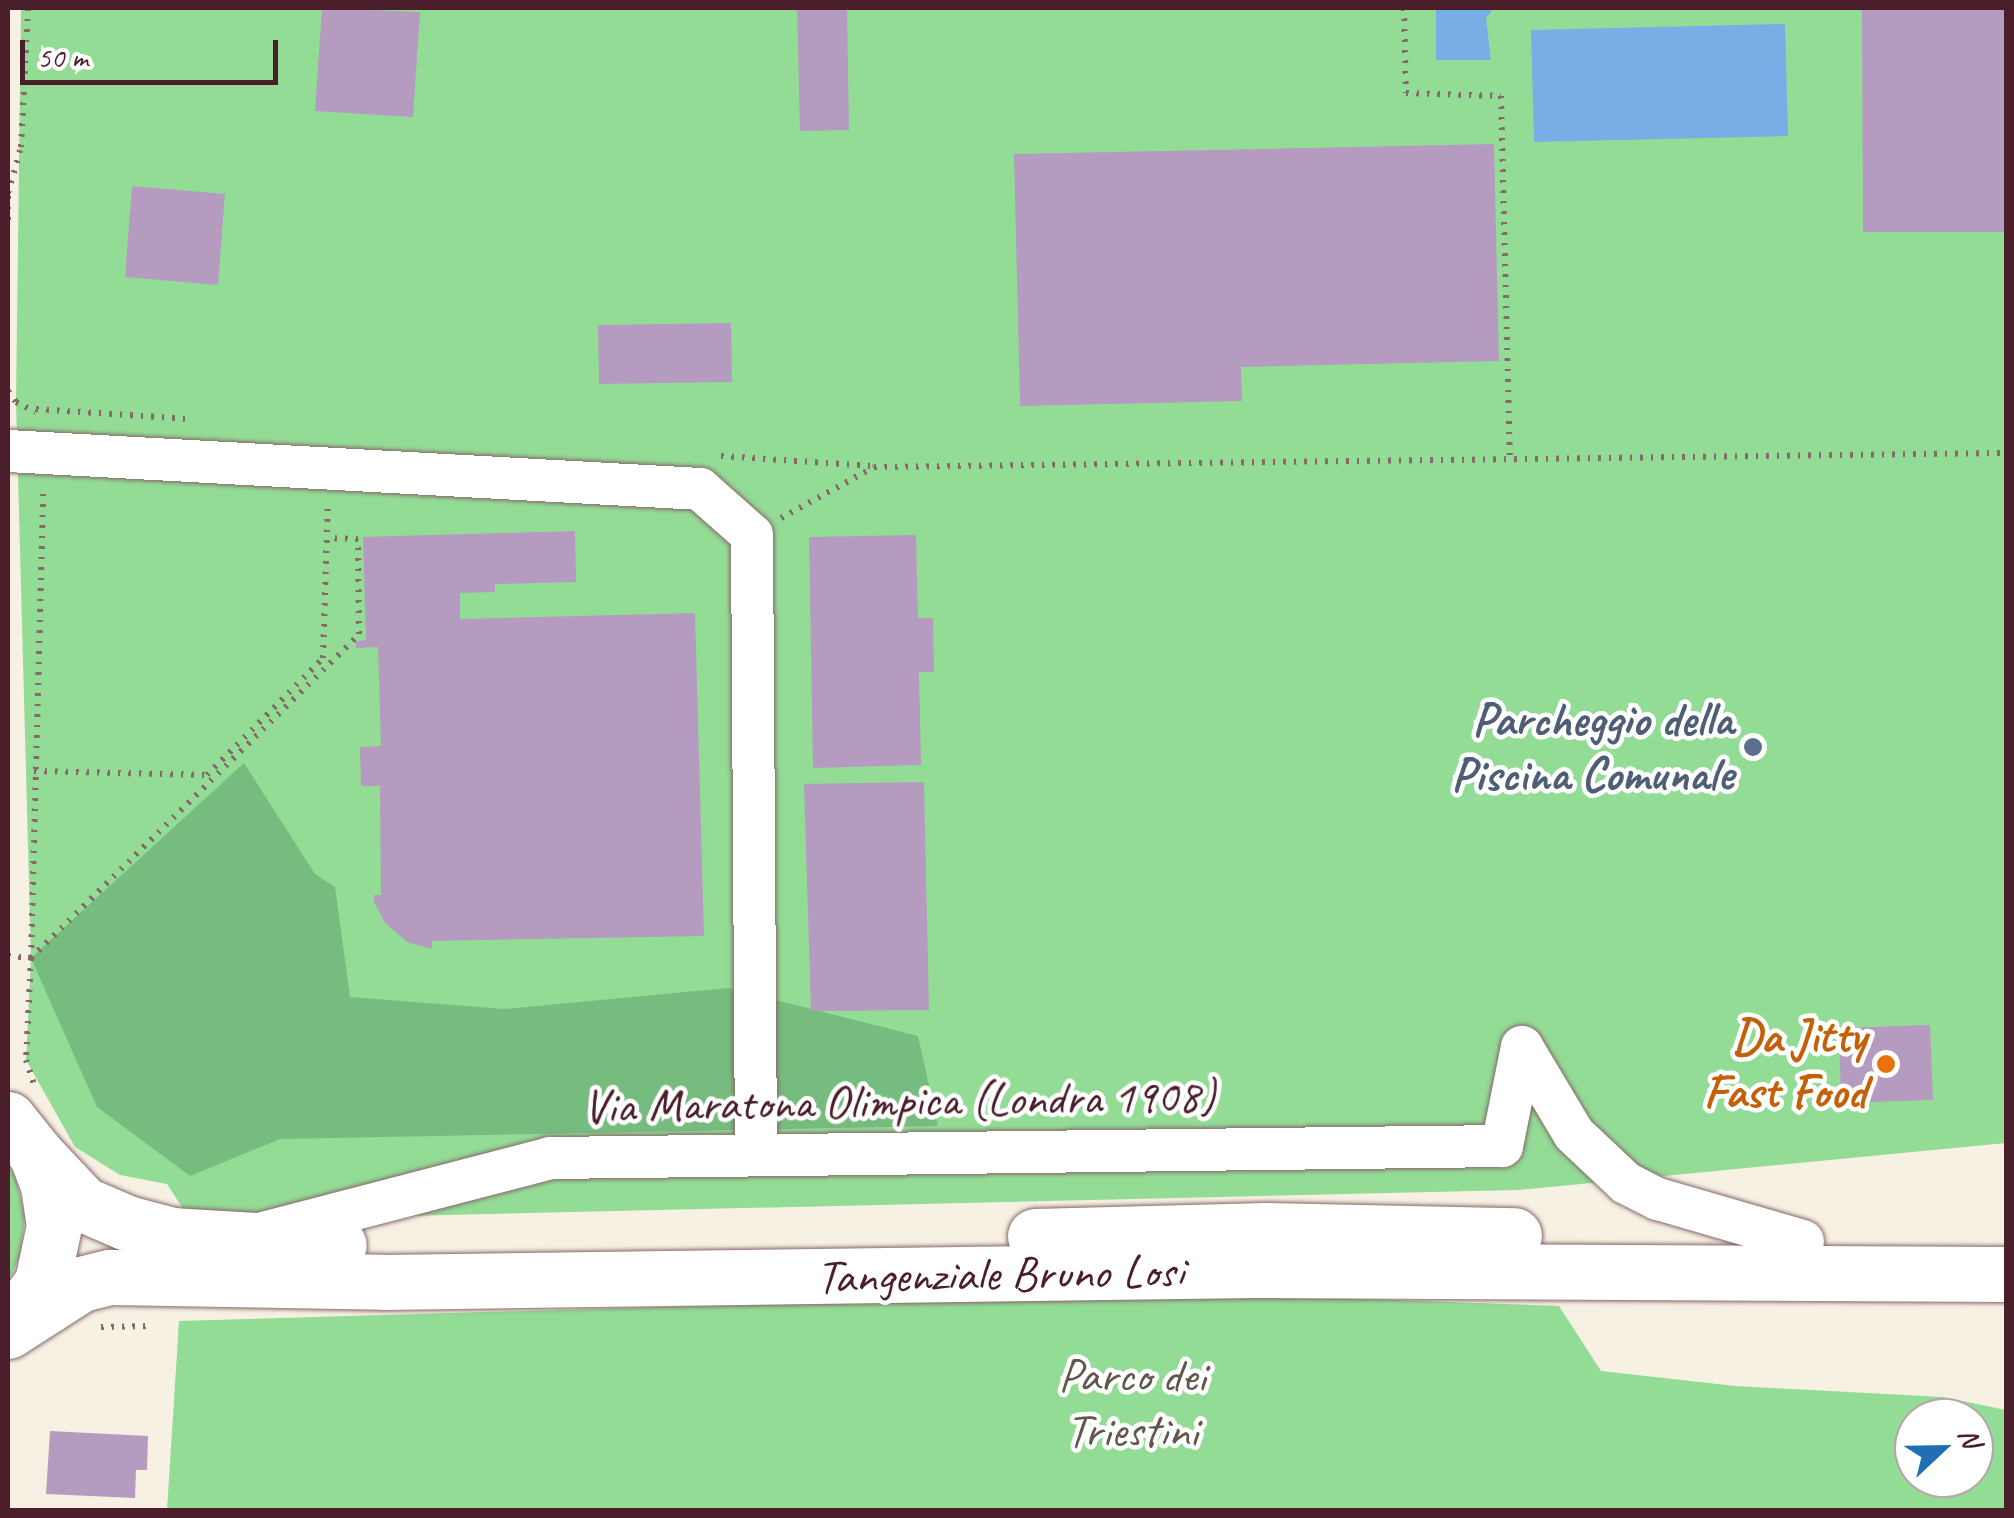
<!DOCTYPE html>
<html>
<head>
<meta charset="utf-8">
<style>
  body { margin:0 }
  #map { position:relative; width:2014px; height:1518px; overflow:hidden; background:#f7f1e3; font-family:Caveat,sans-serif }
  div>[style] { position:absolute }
  .green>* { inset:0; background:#93dc96 }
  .forest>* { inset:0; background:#76bc7f }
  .water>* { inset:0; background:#76aee5 }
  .building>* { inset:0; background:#b69bc0 }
  .path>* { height:6px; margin-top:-3px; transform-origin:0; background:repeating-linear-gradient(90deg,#87686b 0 2.5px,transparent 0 10.5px) }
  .roads { filter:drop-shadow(0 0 2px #87686b) drop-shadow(0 0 2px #87686b) }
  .minor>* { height:42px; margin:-21px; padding:0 21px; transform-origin:21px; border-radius:21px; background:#fff }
  .major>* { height:55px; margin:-27.5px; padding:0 27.5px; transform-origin:27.5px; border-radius:27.5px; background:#fff }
  .dots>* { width:28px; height:28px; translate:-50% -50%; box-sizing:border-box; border:5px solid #fff; border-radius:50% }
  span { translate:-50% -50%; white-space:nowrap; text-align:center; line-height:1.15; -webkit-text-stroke:9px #fff; paint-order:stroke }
  .service-label { font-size:48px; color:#4e5e75; font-weight:700 }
  .right { translate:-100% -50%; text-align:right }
  .food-label { font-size:48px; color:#c56008; font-weight:700 }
  .street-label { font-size:48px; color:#4a1f2b }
  .park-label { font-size:48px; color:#60584b }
  .frame { position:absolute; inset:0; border:10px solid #4a1f2b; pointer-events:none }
  .north { position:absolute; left:1894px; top:1398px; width:100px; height:100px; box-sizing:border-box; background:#fff; border:2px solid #b7a5aa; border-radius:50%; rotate:68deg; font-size:28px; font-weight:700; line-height:40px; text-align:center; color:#4a1f2b }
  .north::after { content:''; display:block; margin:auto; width:35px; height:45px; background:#1f6fb2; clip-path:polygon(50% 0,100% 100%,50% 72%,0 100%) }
  .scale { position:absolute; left:20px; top:40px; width:258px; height:45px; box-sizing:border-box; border:5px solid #4a1f2b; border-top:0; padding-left:12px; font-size:30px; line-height:35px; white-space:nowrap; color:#4a1f2b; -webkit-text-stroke:8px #fff; paint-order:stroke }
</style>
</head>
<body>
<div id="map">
  <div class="green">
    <div style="clip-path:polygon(21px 8px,2006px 8px,2006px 1143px,1518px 1190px,191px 1221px,167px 1184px,120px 1175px,75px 1147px,26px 1060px,31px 958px,16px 402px)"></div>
    <div style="clip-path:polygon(8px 1165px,16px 1178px,25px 1217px,20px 1256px,8px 1282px)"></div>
    <div style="clip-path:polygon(evenodd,1176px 1292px,1559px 1306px,1601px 1371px,1735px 1386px,1943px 1397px,2006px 1410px,2006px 1510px,167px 1510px,179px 1321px,1176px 1292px,1914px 1418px,1974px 1418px,1974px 1478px,1914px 1478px,1914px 1418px)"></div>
  </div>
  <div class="forest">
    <div style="clip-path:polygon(244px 763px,315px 874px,335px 887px,350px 997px,504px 1009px,728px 988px,918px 1036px,938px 1126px,280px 1139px,190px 1176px,97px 1107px,31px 958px)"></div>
  </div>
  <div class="water">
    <div style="clip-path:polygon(1436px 8px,1494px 8px,1486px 18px,1491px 60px,1436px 60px)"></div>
    <div style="clip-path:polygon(1785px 24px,1788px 136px,1534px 142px,1531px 30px)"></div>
  </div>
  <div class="building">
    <div style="clip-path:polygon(322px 8px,420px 12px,413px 117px,315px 111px)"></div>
    <div style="clip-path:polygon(797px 8px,847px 8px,849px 130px,800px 131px)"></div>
    <div style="clip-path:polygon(1862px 8px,2006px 8px,2006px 232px,1863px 232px)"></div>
    <div style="clip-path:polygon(1494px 144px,1499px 361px,1241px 367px,1242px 401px,1020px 406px,1014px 154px)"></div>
    <div style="clip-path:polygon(132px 186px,225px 194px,218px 285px,125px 277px)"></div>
    <div style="clip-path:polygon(731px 323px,732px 382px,599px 384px,598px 325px)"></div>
    <div style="clip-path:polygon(575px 531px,576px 582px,495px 584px,495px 592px,460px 593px,460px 619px,695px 613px,704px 936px,432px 941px,432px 949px,407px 942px,385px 923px,374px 902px,374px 895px,381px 895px,380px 786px,361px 786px,360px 747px,381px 746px,378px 647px,356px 648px,356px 641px,366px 640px,363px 537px)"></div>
    <div style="clip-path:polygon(916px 535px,918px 618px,933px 618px,934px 672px,919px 672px,921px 765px,813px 768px,809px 537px)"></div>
    <div style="clip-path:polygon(924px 782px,929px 1010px,811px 1011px,804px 784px)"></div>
    <div style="clip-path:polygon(1930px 1025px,1933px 1100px,1841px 1103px,1839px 1028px)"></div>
    <div style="clip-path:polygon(50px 1431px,148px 1436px,147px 1470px,136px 1470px,135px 1498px,46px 1494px)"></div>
  </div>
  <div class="path">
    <div style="left:1404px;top:8px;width:85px;rotate:88.7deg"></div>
    <div style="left:1406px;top:93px;width:95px;rotate:1.8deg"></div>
    <div style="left:1501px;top:96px;width:363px;rotate:88.6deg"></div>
    <div style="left:8px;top:220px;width:27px;rotate:-90deg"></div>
    <div style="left:8px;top:193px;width:48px;rotate:-74.2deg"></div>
    <div style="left:21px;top:147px;width:139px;rotate:-87.1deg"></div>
    <div style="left:8px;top:391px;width:14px;rotate:54deg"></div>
    <div style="left:16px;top:402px;width:22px;rotate:27deg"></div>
    <div style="left:36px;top:409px;width:154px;rotate:3.7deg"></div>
    <div style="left:721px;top:456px;width:152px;rotate:3.8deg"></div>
    <div style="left:781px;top:518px;width:106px;rotate:-28.7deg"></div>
    <div style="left:874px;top:467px;width:1132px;rotate:-0.71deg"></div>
    <div style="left:34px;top:771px;width:173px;rotate:1.3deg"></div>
    <div style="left:207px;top:775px;width:165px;rotate:-45.2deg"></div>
    <div style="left:323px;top:658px;width:156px;rotate:-88.2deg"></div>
    <div style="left:8px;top:956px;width:23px;rotate:5deg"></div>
    <div style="left:31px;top:958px;width:102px;rotate:92.8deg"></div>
    <div style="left:26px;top:1060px;width:25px;rotate:72deg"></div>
    <div style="left:31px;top:958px;width:461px;rotate:-44.6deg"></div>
    <div style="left:359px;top:634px;width:95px;rotate:-90.6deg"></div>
    <div style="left:358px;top:539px;width:31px;rotate:-178deg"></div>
    <div style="left:31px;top:958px;width:470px;rotate:-88.5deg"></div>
    <div style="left:101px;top:1327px;width:52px;rotate:-1.1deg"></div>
  </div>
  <div class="roads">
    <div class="minor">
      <div style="left:8px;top:451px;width:693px;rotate:3.14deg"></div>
      <div style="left:700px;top:489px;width:69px;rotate:41.5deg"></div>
      <div style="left:752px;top:535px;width:618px;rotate:89.63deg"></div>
      <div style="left:1522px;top:1047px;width:101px;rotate:59.1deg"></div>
      <div style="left:1574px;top:1134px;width:71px;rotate:43.3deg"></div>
      <div style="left:1626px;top:1183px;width:36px;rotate:27deg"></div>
      <div style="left:1658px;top:1199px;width:151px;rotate:16.2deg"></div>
      <div style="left:263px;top:1233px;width:297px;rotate:-14.6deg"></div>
      <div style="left:550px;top:1158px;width:952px;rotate:-0.72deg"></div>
      <div style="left:1502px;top:1146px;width:101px;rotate:-78.6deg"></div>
    </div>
    <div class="major">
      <div style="left:8px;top:1119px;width:45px;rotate:51.3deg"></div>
      <div style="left:36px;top:1154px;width:33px;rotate:69deg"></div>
      <div style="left:48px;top:1185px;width:41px;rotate:81.7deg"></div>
      <div style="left:54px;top:1226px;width:57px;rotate:102.1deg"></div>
      <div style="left:42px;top:1282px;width:49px;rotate:125deg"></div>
      <div style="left:36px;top:1154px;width:69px;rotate:46.8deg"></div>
      <div style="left:83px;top:1204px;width:48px;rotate:23.4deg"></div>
      <div style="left:127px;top:1223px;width:47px;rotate:14.9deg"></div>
      <div style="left:172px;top:1235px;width:167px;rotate:3.4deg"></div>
      <div style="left:1035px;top:1236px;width:231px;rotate:-1.5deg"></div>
      <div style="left:1266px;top:1230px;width:248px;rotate:1.2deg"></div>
      <div style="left:8px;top:1331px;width:87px;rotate:-32.8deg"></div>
      <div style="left:81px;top:1284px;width:30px;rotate:-14deg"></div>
      <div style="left:110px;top:1277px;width:274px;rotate:1deg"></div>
      <div style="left:384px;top:1282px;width:871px;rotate:-0.79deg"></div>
      <div style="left:1255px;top:1270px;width:751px;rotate:0.31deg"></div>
    </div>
  </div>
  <div class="dots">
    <div style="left:1753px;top:747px;background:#5c6f8a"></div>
    <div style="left:1886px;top:1064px;background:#e8710a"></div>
  </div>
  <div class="service-label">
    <span class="right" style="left:1733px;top:747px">Parcheggio della<br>Piscina Comunale</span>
  </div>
  <div class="food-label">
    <span class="right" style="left:1866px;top:1064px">Da Jitty<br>Fast Food</span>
  </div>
  <div class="street-label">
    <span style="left:899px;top:1101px;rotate:-1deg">Via Maratona Olimpica (Londra 1908)</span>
    <span style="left:1000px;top:1274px;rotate:-1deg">Tangenziale Bruno Losi</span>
  </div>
  <div class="park-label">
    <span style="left:1132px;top:1403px">Parco dei<br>Triestini</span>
  </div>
  <div class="frame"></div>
  <div class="north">N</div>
  <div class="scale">50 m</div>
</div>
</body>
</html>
